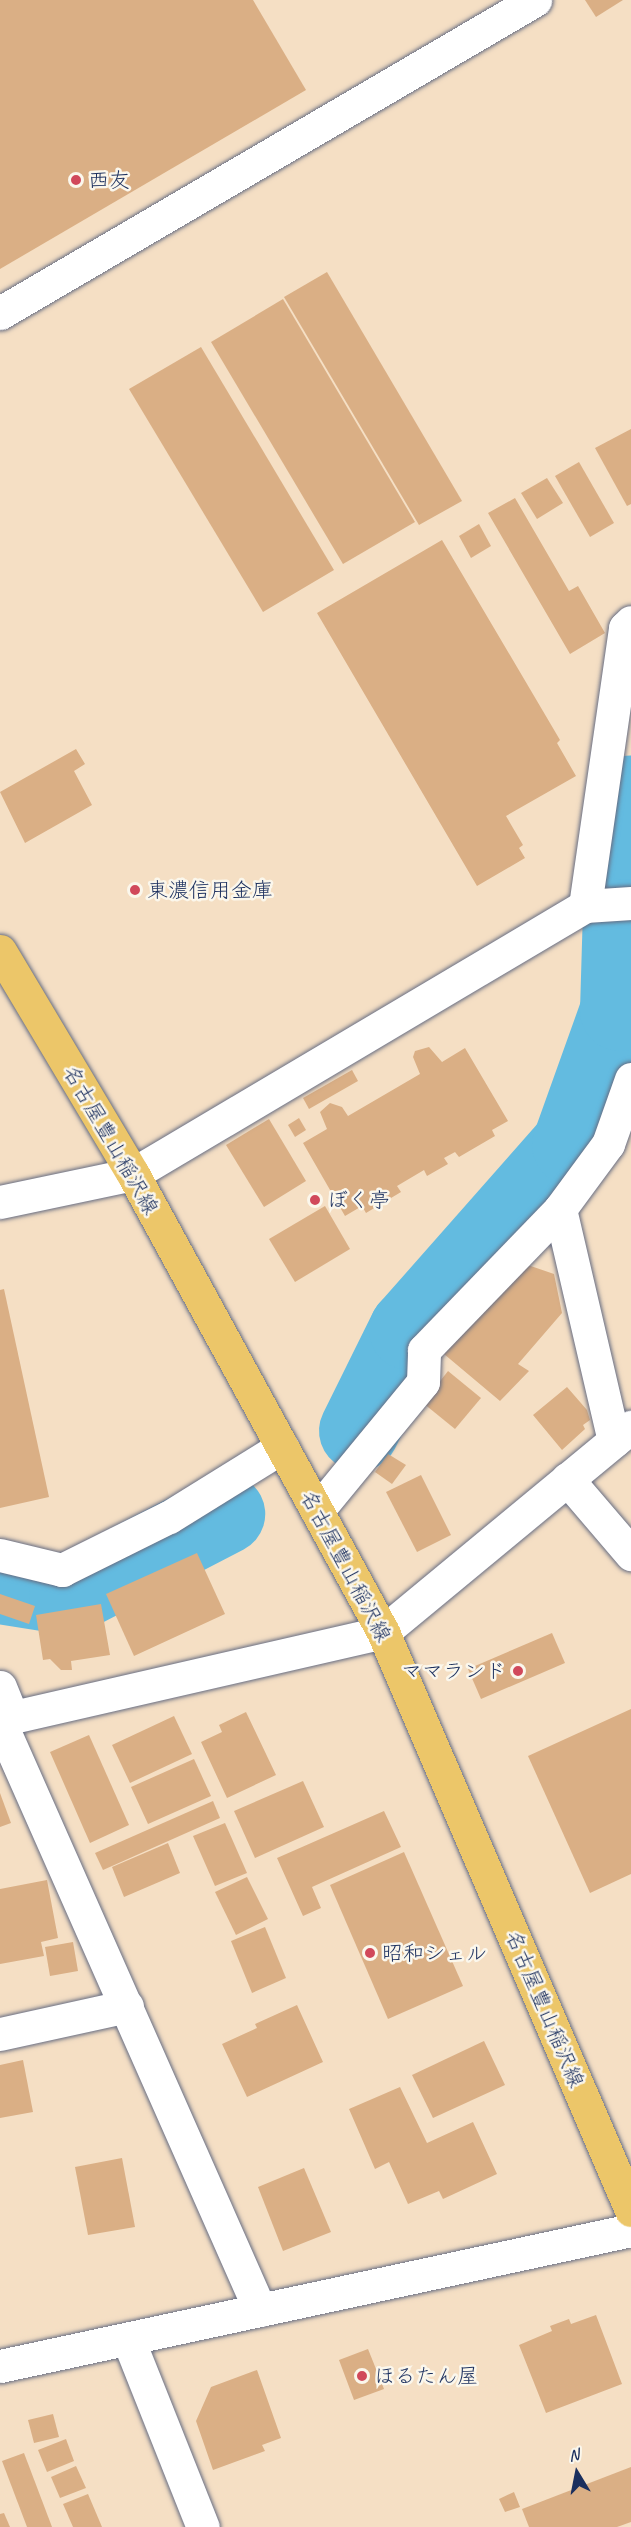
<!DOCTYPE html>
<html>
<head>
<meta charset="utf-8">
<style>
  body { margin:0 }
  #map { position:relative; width:631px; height:2527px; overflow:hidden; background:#f5dfc4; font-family:Caveat,"Klee One",sans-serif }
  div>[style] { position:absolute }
  .river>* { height:80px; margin:-40px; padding:0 40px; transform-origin:40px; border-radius:40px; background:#63bbe0 }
  .building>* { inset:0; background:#daaf85 }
  .roads { filter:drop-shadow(0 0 2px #676d82) drop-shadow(0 0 2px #676d82) }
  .minor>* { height:33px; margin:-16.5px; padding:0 16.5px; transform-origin:16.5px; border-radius:16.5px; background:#fff }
  .major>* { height:33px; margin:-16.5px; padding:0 16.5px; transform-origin:16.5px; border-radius:16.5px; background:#ecc669 }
  .dots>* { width:16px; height:16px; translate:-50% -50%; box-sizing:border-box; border:3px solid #fbf7ec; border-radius:50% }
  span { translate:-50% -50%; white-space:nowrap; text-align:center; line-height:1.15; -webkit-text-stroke:5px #fbf7ec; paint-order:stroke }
  .poi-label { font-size:21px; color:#1b2f5e }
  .left { translate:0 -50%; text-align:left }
  .right { translate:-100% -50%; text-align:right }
  .street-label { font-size:21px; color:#1b2f5e }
  .north { position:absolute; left:547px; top:2443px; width:60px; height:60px; -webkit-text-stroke:4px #fbf7ec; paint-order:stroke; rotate:350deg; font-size:16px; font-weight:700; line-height:24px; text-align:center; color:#1b2f5e }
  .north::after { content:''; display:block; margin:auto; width:21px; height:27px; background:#1b2f5e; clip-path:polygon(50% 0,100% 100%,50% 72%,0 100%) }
</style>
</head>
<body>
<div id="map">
  <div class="river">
    <div style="left:359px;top:1431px;width:113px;rotate:-63.7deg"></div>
    <div style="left:409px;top:1330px;width:247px;rotate:-48.6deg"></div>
    <div style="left:572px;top:1145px;width:142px;rotate:-70.3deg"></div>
    <div style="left:620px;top:1011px;width:171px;rotate:-88.3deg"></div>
    <div style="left:625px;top:840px;width:45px;rotate:-82.4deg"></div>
    <div style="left:0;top:1584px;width:70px;rotate:9.1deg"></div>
    <div style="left:69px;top:1595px;width:176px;rotate:-27.4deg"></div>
  </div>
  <div class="building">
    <div style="clip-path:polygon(0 0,253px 0,306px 90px,0 269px)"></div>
    <div style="clip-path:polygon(585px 0,623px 0,596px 17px)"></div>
    <div style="clip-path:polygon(327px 272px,462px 501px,419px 525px,284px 297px)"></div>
    <div style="clip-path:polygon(283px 299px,415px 522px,343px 564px,211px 342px)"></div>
    <div style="clip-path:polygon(201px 347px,334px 570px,263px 612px,129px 389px)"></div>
    <div style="clip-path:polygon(631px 429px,631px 504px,627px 506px,595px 448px)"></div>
    <div style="clip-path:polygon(579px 462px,614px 523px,590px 537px,555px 476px)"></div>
    <div style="clip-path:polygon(547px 478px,563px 503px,537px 519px,521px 493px)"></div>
    <div style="clip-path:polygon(515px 498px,569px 591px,578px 586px,605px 633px,570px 654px,488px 513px)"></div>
    <div style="clip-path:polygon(479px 524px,491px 546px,471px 558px,459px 536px)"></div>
    <div style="clip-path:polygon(442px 540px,560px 740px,557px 743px,576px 776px,506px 816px,523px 845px,519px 848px,525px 858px,477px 886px,317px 613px)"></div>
    <div style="clip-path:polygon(76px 749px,85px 764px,74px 771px,92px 805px,25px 843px,0 792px)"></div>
    <div style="clip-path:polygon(429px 1047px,442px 1062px,465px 1048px,508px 1121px,492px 1130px,495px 1136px,459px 1157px,455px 1152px,444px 1158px,448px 1164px,427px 1176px,424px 1170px,397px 1186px,401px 1192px,366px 1213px,362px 1206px,345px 1216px,303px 1143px,327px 1129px,320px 1112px,330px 1103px,342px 1107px,348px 1116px,420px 1074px,413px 1057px,415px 1051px)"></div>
    <div style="clip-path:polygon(352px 1070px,358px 1081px,309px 1109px,303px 1098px)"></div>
    <div style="clip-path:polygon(299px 1118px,306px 1130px,295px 1137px,288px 1125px)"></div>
    <div style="clip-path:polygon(269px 1119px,306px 1181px,264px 1207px,226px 1145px)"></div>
    <div style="clip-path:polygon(325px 1206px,350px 1249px,295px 1282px,269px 1239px)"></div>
    <div style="clip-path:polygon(522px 1263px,554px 1274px,562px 1313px,518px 1364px,529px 1371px,500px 1401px,444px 1354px)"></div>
    <div style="clip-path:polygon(4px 1289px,49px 1497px,0 1508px,0 1290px)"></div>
    <div style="clip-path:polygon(448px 1371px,481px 1398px,455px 1429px,423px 1403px)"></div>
    <div style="clip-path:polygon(567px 1387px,587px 1410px,590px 1420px,583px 1425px,585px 1429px,562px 1450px,533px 1415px)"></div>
    <div style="clip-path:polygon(388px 1454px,406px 1465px,392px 1484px,375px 1472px)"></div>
    <div style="clip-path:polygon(421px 1475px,451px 1535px,417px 1552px,386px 1492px)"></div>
    <div style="clip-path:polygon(197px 1553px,225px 1614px,134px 1656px,106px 1594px)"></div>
    <div style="clip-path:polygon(0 1594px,35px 1606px,29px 1624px,0 1614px)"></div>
    <div style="clip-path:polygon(101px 1604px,110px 1655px,71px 1661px,72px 1670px,61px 1670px,50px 1659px,43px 1660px,36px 1615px)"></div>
    <div style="clip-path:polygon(552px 1633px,565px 1663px,481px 1699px,468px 1669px)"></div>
    <div style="clip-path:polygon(631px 1709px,631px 1874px,590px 1893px,528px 1756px)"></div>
    <div style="clip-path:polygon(246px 1712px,276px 1775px,227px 1798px,201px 1742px,222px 1732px,219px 1725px)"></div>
    <div style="clip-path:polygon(174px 1716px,192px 1754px,130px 1783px,112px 1745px)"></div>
    <div style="clip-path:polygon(89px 1735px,129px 1825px,90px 1843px,50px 1752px)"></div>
    <div style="clip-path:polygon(194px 1759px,211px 1796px,148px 1824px,131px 1787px)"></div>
    <div style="clip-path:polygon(303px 1781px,324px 1827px,255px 1858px,234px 1811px)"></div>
    <div style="clip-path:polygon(0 1793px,11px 1823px,0 1827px)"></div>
    <div style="clip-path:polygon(213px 1801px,220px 1818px,103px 1870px,95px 1853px)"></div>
    <div style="clip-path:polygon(384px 1811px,401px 1847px,312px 1887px,321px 1908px,303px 1916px,277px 1858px)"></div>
    <div style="clip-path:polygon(225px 1823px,247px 1873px,215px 1886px,193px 1836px)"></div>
    <div style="clip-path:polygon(168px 1843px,180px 1873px,124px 1897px,112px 1867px)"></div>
    <div style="clip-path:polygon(404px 1852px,463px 1986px,388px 2019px,330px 1885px)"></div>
    <div style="clip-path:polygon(247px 1877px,268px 1919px,236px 1935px,215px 1892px)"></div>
    <div style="clip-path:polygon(47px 1880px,58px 1938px,41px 1942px,44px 1956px,0 1964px,0 1889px)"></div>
    <div style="clip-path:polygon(265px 1927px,286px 1978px,252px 1993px,231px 1941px)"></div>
    <div style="clip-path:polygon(73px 1942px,78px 1971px,50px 1976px,45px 1947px)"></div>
    <div style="clip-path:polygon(297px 2005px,323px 2062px,247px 2097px,222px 2044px,257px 2028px,255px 2024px)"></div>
    <div style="clip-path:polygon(484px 2041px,505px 2085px,433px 2118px,412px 2075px)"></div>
    <div style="clip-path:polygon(23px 2060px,33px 2112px,0 2118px,0 2065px)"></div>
    <div style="clip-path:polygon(400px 2087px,427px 2143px,473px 2122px,497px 2174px,443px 2199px,439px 2191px,408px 2204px,389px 2162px,375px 2169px,349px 2109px)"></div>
    <div style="clip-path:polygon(122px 2158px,135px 2227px,88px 2235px,75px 2167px)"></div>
    <div style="clip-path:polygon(304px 2168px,331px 2232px,283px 2251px,258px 2187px)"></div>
    <div style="clip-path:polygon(596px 2315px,622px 2384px,546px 2413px,519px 2345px,552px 2331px,550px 2326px,569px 2319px,571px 2324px)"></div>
    <div style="clip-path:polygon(368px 2349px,384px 2389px,354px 2400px,339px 2360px)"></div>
    <div style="clip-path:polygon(257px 2370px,281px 2438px,262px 2445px,265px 2451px,213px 2470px,196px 2421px,211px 2387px)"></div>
    <div style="clip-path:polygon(53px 2414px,59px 2437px,34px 2443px,28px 2420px)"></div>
    <div style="clip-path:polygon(66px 2439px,74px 2461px,47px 2472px,38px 2450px)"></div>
    <div style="clip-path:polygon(24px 2453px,52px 2527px,27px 2527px,2px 2461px)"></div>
    <div style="clip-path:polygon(76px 2466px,86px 2488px,60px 2498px,51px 2477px)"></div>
    <div style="clip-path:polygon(631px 2467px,631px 2522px,617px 2527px,529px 2527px,522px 2509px)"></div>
    <div style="clip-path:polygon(514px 2492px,520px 2507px,505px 2512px,499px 2499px)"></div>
    <div style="clip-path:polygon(88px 2494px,102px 2527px,73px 2527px,63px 2504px)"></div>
    <div style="clip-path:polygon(4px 2513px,10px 2527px,0 2527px,0 2514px)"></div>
  </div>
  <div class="roads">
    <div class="minor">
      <div style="left:0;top:313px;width:620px;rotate:-30.33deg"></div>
      <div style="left:585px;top:906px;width:281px;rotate:-81.8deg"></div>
      <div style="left:625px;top:628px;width:8px;rotate:-45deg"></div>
      <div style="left:0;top:1202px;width:136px;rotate:-11.9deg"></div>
      <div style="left:133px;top:1174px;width:525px;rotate:-30.66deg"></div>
      <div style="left:585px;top:906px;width:46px;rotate:-3.7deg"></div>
      <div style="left:560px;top:1209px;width:238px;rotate:76.9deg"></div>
      <div style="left:567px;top:1479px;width:99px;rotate:49.5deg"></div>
      <div style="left:317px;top:1511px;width:167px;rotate:-50.6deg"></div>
      <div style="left:423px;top:1382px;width:32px;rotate:-88deg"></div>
      <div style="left:424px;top:1350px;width:196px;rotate:-46deg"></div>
      <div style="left:560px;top:1209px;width:81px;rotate:-53.6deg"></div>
      <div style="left:608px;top:1144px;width:69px;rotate:-70.5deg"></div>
      <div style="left:0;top:1555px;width:64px;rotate:13.6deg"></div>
      <div style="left:62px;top:1570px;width:119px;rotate:-26.4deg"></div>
      <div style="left:169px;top:1517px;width:133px;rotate:-31.8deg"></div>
      <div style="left:0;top:1687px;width:32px;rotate:68deg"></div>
      <div style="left:0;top:1720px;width:393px;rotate:-12.9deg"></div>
      <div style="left:383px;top:1632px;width:322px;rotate:-39.6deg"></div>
      <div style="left:0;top:1722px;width:643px;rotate:66.15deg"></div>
      <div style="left:0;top:2034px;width:130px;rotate:-12.4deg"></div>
      <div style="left:128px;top:2339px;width:202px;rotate:68.3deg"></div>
      <div style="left:0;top:2366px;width:645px;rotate:-12.16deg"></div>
    </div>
    <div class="major">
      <div style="left:0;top:951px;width:260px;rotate:59.2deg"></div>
      <div style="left:133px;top:1174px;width:522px;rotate:61.37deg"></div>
      <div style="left:383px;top:1632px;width:629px;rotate:66.78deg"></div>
    </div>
  </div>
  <div class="dots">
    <div style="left:76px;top:180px;background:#d1495b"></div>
    <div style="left:135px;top:890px;background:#d1495b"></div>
    <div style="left:315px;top:1200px;background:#d1495b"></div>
    <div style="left:518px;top:1671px;background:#d1495b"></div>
    <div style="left:370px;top:1953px;background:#d1495b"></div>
    <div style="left:362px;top:2376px;background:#d1495b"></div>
  </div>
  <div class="poi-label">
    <span class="left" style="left:88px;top:180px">西友</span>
    <span class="left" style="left:147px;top:890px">東濃信用金庫</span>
    <span class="left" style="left:327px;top:1200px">ぼく亭</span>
    <span class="right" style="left:506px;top:1671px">ママランド</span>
    <span class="left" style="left:382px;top:1953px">昭和シェル</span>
    <span class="left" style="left:374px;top:2376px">ほるたん屋</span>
  </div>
  <div class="street-label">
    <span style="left:111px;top:1140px;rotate:60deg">名古屋豊山稲沢線</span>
    <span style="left:346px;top:1566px;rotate:62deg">名古屋豊山稲沢線</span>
    <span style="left:545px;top:2009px;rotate:67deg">名古屋豊山稲沢線</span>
  </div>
  <div class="north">N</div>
</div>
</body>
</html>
